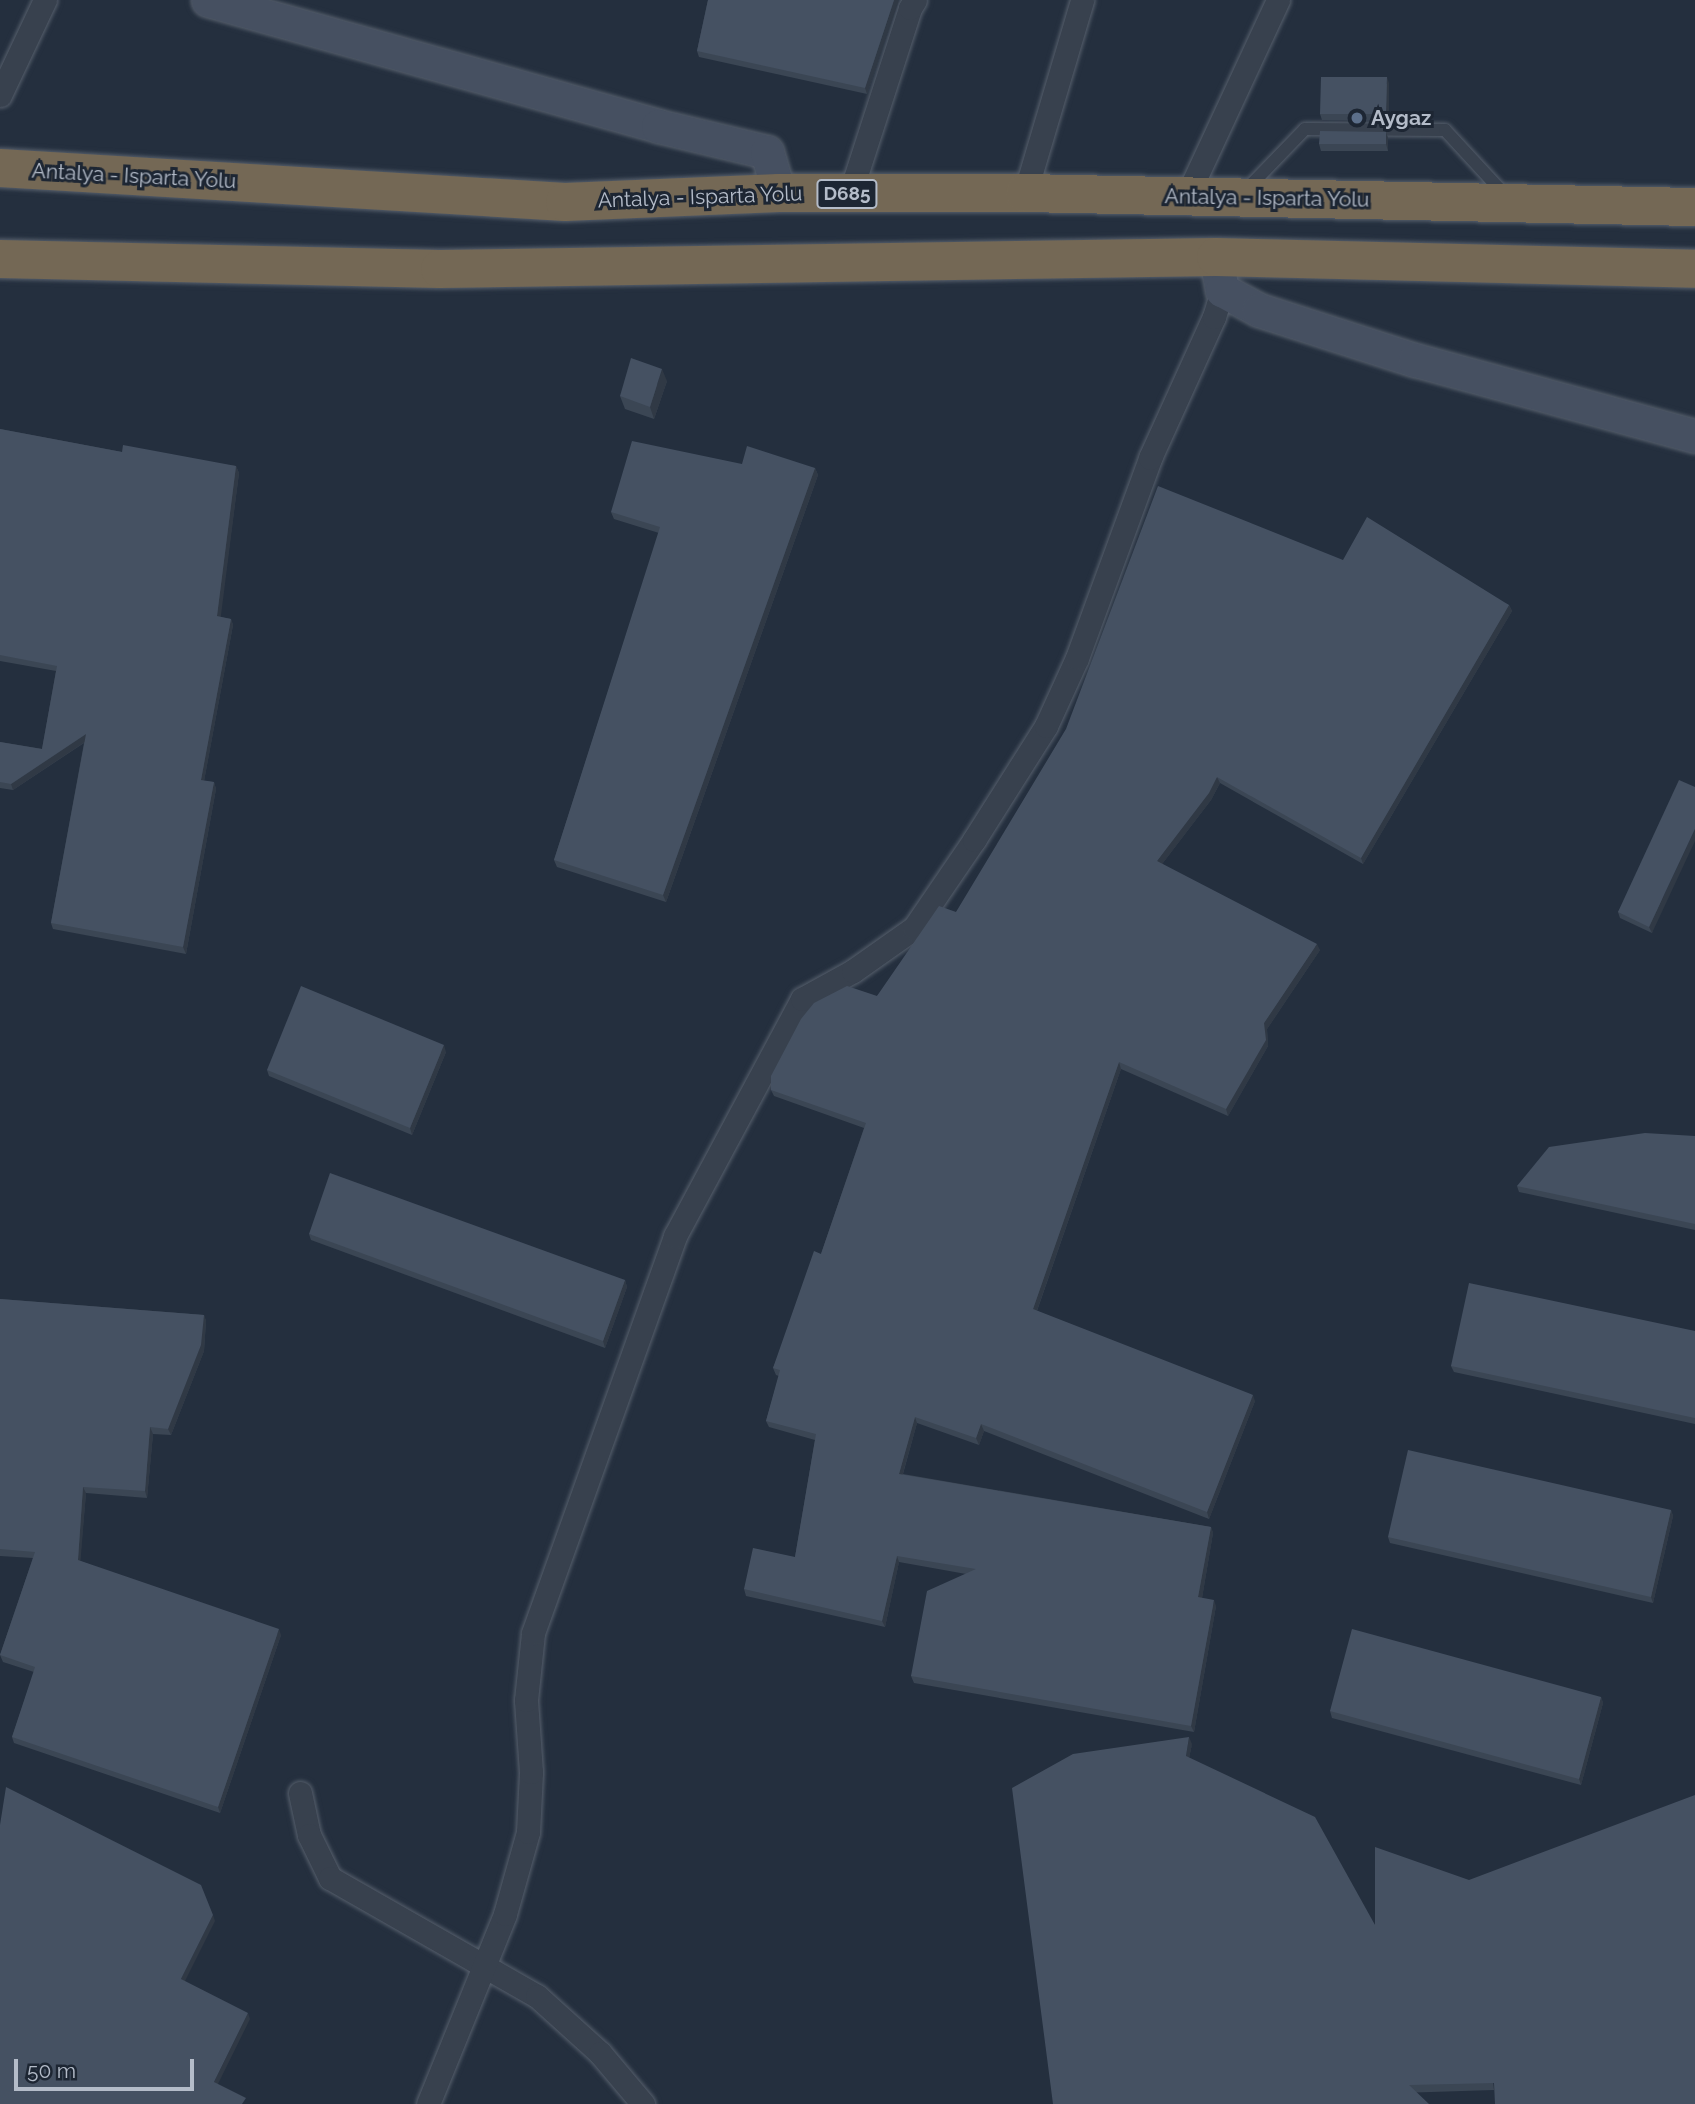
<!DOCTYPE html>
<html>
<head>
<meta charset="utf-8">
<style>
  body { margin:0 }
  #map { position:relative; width:1695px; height:2104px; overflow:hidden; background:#242f3e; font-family:Raleway,sans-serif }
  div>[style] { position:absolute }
  .roads { filter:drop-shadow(0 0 2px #565f6c) drop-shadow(0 0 2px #565f6c) }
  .lane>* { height:12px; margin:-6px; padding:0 6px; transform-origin:6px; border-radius:6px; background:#38414e }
  .street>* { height:23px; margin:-11.5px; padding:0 11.5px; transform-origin:11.5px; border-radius:11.5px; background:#38414e }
  .secondary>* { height:33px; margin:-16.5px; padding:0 16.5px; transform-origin:16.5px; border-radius:16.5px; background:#465061 }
  .highway>* { height:38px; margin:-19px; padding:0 19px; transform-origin:19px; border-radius:19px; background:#746855 }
  .wall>* { inset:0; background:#3b4654 }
  .shaded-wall>* { inset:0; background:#303945 }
  .building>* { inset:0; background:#455162 }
  .dots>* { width:19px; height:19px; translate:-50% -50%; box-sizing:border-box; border:4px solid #1d2633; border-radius:50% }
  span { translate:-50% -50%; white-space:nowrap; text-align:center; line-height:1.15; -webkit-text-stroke:6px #1d2633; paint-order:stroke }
  .shield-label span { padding:2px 5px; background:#1d2633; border:2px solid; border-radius:5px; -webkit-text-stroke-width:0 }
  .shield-label { font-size:19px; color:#b4bcc9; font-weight:700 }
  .poi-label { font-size:21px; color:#b4bcc9; font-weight:700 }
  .left { translate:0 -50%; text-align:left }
  .street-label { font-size:21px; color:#b4bcc9 }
  .scale { position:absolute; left:14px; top:2059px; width:180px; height:32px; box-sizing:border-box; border:4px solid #b4bcc9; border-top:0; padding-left:9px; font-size:21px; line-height:24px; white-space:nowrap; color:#b4bcc9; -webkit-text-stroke:5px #1d2633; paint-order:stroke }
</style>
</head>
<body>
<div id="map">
  <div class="roads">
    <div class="lane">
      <div style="left:1247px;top:189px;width:83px;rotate:-46deg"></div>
      <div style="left:1305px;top:129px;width:140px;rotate:0.4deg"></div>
      <div style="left:1445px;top:130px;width:88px;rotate:47.3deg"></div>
    </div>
    <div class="street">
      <div style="left:0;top:95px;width:105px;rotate:-64.7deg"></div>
      <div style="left:1025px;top:193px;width:201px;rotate:-73.5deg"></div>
      <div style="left:850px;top:194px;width:195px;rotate:-72.1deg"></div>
      <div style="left:910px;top:8px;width:9px;rotate:-58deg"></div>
      <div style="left:1187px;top:196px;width:216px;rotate:-65.1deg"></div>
      <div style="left:300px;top:1793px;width:43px;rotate:77.9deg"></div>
      <div style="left:309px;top:1835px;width:48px;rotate:64deg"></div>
      <div style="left:330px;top:1878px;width:238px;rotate:29.7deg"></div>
      <div style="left:537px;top:1996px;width:85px;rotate:42.1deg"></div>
      <div style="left:600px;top:2053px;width:67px;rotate:49.9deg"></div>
      <div style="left:428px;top:2104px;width:205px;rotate:-67.9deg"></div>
      <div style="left:505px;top:1914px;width:85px;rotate:-74.3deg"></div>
      <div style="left:528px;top:1832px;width:60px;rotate:-87.1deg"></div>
      <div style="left:531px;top:1772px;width:72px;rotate:-94deg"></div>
      <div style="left:526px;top:1700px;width:67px;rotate:-84deg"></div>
      <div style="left:533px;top:1633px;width:422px;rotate:-70.3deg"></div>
      <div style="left:675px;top:1236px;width:269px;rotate:-61.8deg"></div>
      <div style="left:802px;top:999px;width:58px;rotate:-28.8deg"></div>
      <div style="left:853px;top:971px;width:75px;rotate:-35.2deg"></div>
      <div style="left:914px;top:928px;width:107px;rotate:-55.7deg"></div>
      <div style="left:974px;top:840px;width:135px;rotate:-57.7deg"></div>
      <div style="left:1046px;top:726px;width:75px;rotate:-65.5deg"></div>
      <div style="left:1077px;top:658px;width:213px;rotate:-69.9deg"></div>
      <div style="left:1150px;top:458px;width:155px;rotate:-65.6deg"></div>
      <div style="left:1214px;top:317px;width:28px;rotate:-73deg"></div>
    </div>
    <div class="secondary">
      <div style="left:208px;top:0;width:467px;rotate:15.6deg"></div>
      <div style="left:658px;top:126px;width:112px;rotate:13.4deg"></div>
      <div style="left:767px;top:152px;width:43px;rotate:73.7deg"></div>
      <div style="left:1216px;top:257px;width:34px;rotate:80deg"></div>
      <div style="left:1222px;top:290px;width:42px;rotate:28.4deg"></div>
      <div style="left:1259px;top:310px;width:164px;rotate:17.8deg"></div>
      <div style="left:1415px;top:360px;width:290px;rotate:15.2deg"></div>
    </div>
    <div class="highway">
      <div style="left:0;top:168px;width:566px;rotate:3.44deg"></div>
      <div style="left:565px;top:202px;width:214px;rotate:-2.4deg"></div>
      <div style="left:779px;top:193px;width:246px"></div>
      <div style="left:1025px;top:193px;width:670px;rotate:1.2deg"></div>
      <div style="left:0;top:259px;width:440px;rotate:1.3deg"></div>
      <div style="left:440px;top:269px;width:776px;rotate:-0.89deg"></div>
      <div style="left:1216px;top:257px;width:479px;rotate:1.4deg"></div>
    </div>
  </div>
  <div class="wall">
    <div style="clip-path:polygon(708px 0,899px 0,867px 94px,699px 57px,697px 51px)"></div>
    <div style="clip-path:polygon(1389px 83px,1389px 121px,1322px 120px,1320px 114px)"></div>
    <div style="clip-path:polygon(1386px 132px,1388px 138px,1388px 151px,1321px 151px,1319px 144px)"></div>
    <div style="clip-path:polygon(667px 381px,654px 419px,625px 409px,620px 396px)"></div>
    <div style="clip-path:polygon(0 429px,122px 452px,236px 466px,239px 473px,220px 617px,231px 619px,233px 625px,204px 781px,214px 782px,216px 789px,186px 954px,53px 929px,51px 923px,84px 743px,13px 790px,0 788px,0 742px,42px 749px,56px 671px,0 661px)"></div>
    <div style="clip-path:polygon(742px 464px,815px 468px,818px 475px,666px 902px,557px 867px,554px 860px,659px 533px,614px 519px,611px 512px)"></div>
    <div style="clip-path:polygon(1343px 560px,1509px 605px,1512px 611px,1363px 864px,1220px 783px,1211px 800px,1162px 864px,1320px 950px,1267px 1029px,1268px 1046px,1228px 1116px,1121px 1069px,1037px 1311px,1255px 1401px,1209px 1519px,984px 1431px,979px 1445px,917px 1423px,903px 1474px,1211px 1527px,1213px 1533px,1202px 1598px,1216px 1606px,1194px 1732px,914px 1683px,911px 1676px,966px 1574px,899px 1562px,885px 1627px,746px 1596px,744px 1589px,795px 1557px,815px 1440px,769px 1427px,766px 1421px,779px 1376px,776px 1375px,773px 1368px,821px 1254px,864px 1128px,774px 1096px,771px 1090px,877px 996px,956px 912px)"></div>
    <div style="clip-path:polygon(1695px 787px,1652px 933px,1620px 918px,1618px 912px)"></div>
    <div style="clip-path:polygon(446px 1052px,412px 1135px,269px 1076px,267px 1070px)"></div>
    <div style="clip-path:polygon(1695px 1136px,1695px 1230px,1519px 1192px,1517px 1186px)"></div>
    <div style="clip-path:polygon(309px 1234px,625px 1280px,627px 1287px,605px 1348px,311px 1240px)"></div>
    <div style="clip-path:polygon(0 1299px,204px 1315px,206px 1321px,204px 1351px,171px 1435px,153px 1434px,147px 1498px,86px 1493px,80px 1561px,281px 1635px,220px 1813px,14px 1743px,12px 1737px,34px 1672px,3px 1662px,0 1655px,33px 1558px,0 1556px)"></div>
    <div style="clip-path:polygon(1695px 1331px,1695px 1424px,1454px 1372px,1451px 1366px)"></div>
    <div style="clip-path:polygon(1671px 1510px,1673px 1516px,1653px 1603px,1390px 1543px,1388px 1537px)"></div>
    <div style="clip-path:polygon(1601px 1697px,1603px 1703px,1581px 1785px,1332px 1718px,1330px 1711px)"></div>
    <div style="clip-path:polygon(1192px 1744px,1189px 1758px,1375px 1925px,1469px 1880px,1494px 2090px,1053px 2104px)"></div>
  </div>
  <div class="shaded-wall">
    <div style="clip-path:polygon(894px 0,899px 0,867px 94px,865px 88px)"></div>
    <div style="clip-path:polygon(1387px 77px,1389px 83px,1389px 121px,1386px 114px)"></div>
    <div style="clip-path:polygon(1386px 132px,1388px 138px,1388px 151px,1386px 144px)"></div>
    <div style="clip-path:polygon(662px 369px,667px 381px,654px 419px,650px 407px)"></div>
    <div style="clip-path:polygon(236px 466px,239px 473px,220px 623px,217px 616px)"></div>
    <div style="clip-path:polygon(815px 468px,818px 475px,666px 902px,663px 895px)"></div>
    <div style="clip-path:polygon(1509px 605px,1512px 611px,1363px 864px,1361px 858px)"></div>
    <div style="clip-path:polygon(231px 619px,233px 625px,203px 787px,201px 780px)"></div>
    <div style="clip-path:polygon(86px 734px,88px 740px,13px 790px,11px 784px)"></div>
    <div style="clip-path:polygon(1217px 777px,1220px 783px,1211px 800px,1159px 868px,1157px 861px)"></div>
    <div style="clip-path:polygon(214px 782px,216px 789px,186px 954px,183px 947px)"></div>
    <div style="clip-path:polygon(1695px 829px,1695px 841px,1652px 933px,1649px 927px)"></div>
    <div style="clip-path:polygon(1317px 944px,1320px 950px,1267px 1029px,1268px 1046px,1228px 1116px,1226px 1109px,1264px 1023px)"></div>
    <div style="clip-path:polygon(444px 1045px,446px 1052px,412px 1135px,410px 1128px)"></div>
    <div style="clip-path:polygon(1119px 1062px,1121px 1069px,1035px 1316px,1033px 1309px)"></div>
    <div style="clip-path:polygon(625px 1280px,627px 1287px,605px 1348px,603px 1341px)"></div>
    <div style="clip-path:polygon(204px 1315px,206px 1321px,204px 1351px,171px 1435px,168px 1429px)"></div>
    <div style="clip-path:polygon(1253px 1395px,1255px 1401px,1209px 1519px,1207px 1512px)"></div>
    <div style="clip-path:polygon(915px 1417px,917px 1423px,901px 1480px,899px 1474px)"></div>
    <div style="clip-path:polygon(981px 1424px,984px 1431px,979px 1445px,976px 1438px)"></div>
    <div style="clip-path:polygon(150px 1427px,153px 1434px,147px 1498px,145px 1491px)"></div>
    <div style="clip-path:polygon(83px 1487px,86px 1493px,80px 1567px,78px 1560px)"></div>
    <div style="clip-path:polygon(1671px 1510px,1673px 1516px,1653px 1603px,1651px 1597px)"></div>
    <div style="clip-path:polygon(1211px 1527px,1213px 1533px,1201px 1604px,1198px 1597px)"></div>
    <div style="clip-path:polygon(897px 1556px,899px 1562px,885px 1627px,882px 1621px)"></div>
    <div style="clip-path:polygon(1214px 1600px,1216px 1606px,1194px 1732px,1191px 1726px)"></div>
    <div style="clip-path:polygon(279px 1629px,281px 1635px,220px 1813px,218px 1807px)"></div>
    <div style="clip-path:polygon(1601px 1697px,1603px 1703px,1581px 1785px,1579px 1779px)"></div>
    <div style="clip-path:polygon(1189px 1737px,1192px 1744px,1188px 1763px,1186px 1756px)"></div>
    <div style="clip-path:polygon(213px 1915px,215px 1921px,183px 1985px,181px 1979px)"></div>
    <div style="clip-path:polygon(248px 2013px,250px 2019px,216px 2088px,214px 2082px)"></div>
  </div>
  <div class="building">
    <div style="clip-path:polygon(708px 0,894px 0,865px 88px,697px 51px)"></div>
    <div style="clip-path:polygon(1321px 77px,1387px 77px,1386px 114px,1320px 114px)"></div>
    <div style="clip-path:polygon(1320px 131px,1386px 132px,1386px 144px,1319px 144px)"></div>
    <div style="clip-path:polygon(631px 358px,662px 369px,650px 407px,620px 396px)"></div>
    <div style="clip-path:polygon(0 429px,122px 452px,123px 445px,236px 466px,217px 616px,231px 619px,201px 780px,214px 782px,183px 947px,51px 923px,86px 734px,11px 784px,0 782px,0 742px,42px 749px,57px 666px,0 655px)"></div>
    <div style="clip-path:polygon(632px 441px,742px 464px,747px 446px,815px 468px,663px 895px,554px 860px,660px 527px,611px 512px)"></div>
    <div style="clip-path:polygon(1158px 486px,1343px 560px,1367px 517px,1509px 605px,1361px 858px,1217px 777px,1209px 793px,1157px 861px,1317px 944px,1264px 1023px,1266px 1040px,1226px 1109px,1119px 1062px,1033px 1309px,1253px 1395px,1207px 1512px,981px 1424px,976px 1438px,915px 1417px,899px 1474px,1211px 1527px,1198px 1597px,1214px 1600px,1191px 1726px,911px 1676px,927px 1591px,976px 1569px,897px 1556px,882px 1621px,744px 1589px,753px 1548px,795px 1557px,816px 1434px,766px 1421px,780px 1370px,773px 1368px,814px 1251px,821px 1254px,866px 1123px,771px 1090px,771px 1076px,801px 1019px,814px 1003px,847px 986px,877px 996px,939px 906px,956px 912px,1066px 729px)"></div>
    <div style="clip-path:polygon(1679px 780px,1695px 787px,1695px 829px,1649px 927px,1618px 912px)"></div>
    <div style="clip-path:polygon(301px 986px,444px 1045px,410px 1128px,267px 1070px)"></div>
    <div style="clip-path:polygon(1645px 1133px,1695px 1136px,1695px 1224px,1517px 1186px,1549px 1147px)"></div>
    <div style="clip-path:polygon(330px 1173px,625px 1280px,603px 1341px,309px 1234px)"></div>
    <div style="clip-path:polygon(1469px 1283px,1695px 1331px,1695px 1418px,1451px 1366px)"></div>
    <div style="clip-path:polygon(0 1299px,204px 1315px,201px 1345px,168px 1429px,150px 1427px,145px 1491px,83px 1487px,78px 1560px,279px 1629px,218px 1807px,12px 1737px,35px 1667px,0 1655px,35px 1552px,0 1549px)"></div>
    <div style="clip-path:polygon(1408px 1450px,1671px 1510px,1651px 1597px,1388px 1537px)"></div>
    <div style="clip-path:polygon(1352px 1629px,1601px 1697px,1579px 1779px,1330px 1711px)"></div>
    <div style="clip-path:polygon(1189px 1737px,1186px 1756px,1315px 1817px,1375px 1925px,1375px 1847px,1469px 1880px,1695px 1795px,1695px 2104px,1495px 2104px,1494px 2083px,1409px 2085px,1429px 2104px,1053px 2104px,1012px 1788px,1073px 1754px)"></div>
    <div style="clip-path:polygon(6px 1787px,201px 1885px,213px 1915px,181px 1979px,248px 2013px,214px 2082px,246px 2098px,242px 2104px,0 2104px,0 1825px)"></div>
  </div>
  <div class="dots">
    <div style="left:1357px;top:118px;background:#5c6f8a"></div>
  </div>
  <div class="shield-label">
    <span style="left:847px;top:194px">D685</span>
  </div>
  <div class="poi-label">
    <span class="left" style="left:1371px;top:118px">Aygaz</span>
  </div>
  <div class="street-label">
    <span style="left:134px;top:176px;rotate:3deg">Antalya - Isparta Yolu</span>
    <span style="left:700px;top:197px;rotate:-2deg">Antalya - Isparta Yolu</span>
    <span style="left:1267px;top:198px;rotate:1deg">Antalya - Isparta Yolu</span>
  </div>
  <div class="scale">50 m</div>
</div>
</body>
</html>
